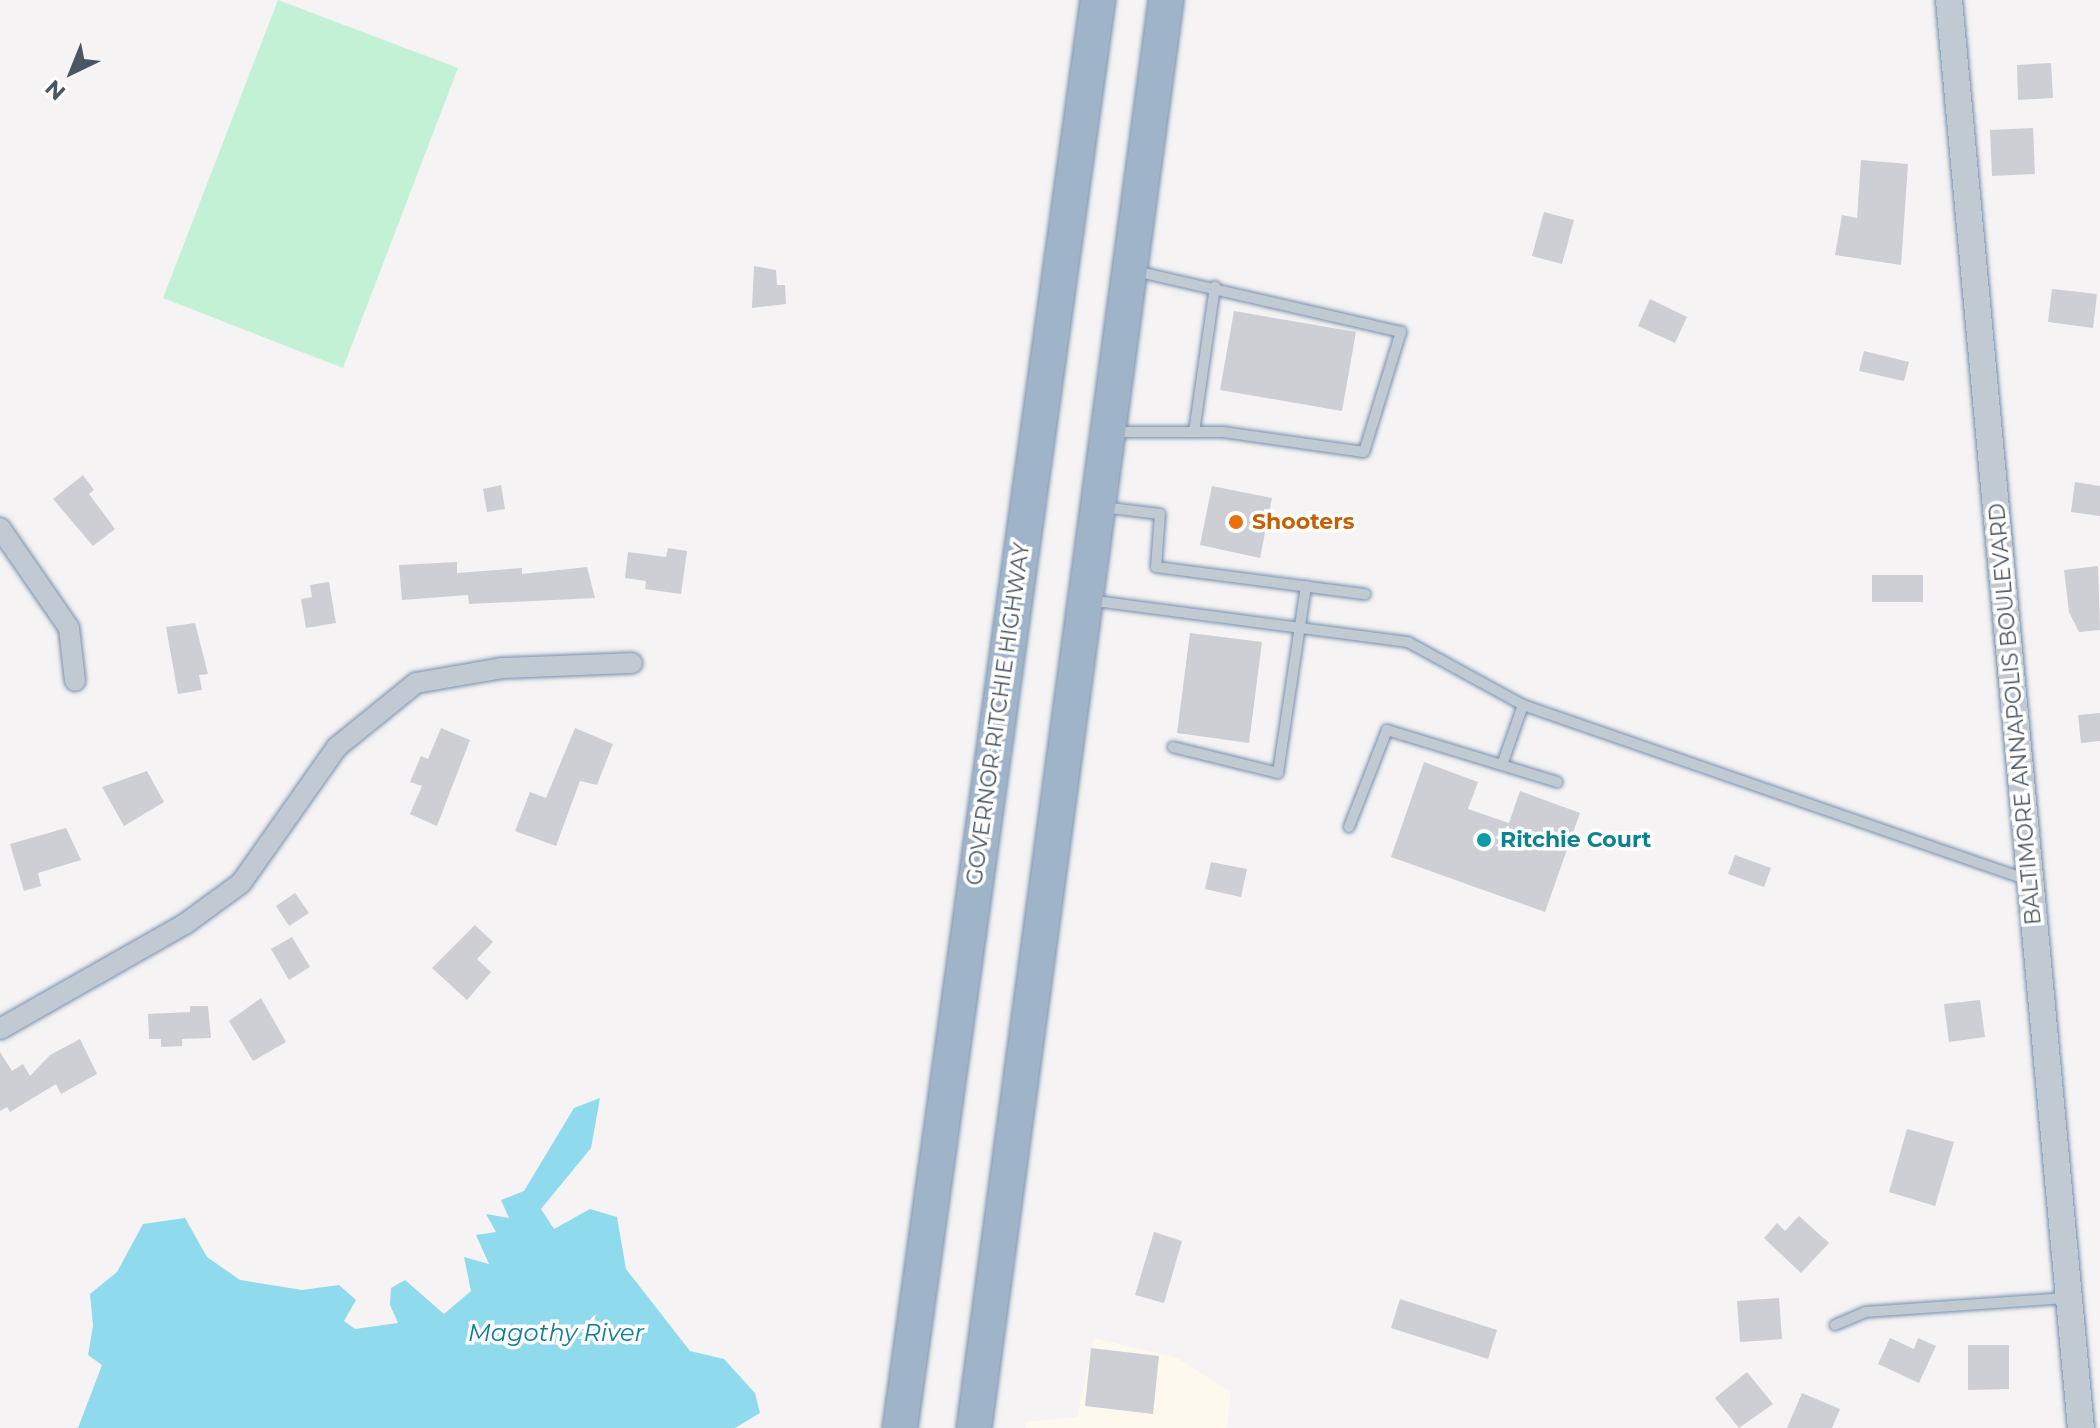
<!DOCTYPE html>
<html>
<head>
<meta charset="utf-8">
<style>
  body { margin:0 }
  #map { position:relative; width:2100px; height:1428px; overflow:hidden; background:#f5f3f3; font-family:Montserrat,sans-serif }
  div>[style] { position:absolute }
  .commercial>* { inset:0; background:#fdf9ef }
  .green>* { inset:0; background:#c3f1d5 }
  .water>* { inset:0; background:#90daee }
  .building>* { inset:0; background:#cdcfd5 }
  .roads { filter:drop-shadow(0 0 2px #7690ad) drop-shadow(0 0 2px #7690ad) }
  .service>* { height:10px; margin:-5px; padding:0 5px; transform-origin:5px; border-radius:5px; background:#c1cad2 }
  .minor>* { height:20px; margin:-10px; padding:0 10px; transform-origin:10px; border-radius:10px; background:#c1cad2 }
  .tertiary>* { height:26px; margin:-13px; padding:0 13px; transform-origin:13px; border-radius:13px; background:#c1cad2 }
  .trunk>* { height:34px; margin:-17px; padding:0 17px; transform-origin:17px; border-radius:17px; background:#9fb4c9 }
  .dots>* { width:22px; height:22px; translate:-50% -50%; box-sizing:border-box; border:4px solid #fff; border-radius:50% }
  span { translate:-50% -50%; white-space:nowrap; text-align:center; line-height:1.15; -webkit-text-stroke:7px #fff; paint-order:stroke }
  .food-label { font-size:22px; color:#c56008; font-weight:700 }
  .left { translate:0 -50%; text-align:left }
  .street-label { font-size:22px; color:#4a5661 }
  .culture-label { font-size:22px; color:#0d838f; font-weight:700 }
  .water-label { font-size:24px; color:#0c7c9b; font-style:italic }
  .north { position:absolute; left:32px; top:32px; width:80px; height:80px; -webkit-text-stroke:6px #fff; paint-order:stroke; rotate:223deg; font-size:22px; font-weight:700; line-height:32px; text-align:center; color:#4a5661 }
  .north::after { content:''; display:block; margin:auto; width:28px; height:36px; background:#4a5661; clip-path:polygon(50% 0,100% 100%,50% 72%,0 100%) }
</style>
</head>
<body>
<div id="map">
  <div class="commercial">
    <div style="clip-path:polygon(1094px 1338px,1177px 1358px,1231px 1392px,1227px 1428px,1025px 1428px,1026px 1422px,1077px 1417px)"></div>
  </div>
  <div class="green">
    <div style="clip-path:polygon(278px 0,458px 68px,343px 368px,163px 298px)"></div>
  </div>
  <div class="water">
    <div style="clip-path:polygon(600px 1098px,591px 1148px,541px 1209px,554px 1229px,590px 1209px,617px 1217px,626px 1269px,690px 1351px,724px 1359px,755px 1393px,760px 1413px,735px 1428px,78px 1428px,102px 1365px,88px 1355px,93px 1326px,90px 1294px,117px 1272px,143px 1224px,185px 1218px,207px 1257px,240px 1280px,302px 1290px,339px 1285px,356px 1300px,344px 1321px,355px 1329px,398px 1323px,390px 1305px,391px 1288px,405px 1280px,444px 1314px,471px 1291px,464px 1257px,489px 1264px,476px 1235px,496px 1232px,486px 1214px,509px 1218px,501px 1200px,524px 1191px,574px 1108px)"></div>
  </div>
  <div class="building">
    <div style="clip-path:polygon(2051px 63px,2053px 98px,2018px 100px,2017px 65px)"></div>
    <div style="clip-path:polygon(2033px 128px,2035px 174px,1992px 176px,1990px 130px)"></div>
    <div style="clip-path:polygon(1861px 160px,1908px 164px,1901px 265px,1835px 255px,1842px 215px,1857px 218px)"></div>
    <div style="clip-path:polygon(1544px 212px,1574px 220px,1562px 264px,1532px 256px)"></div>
    <div style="clip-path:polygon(754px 266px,776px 270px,777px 285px,785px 285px,786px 304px,752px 308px)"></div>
    <div style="clip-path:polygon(2052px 289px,2097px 294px,2093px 328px,2048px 322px)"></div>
    <div style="clip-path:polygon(1650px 299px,1687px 317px,1675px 343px,1638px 326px)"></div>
    <div style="clip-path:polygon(1234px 311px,1356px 332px,1342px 411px,1220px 390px)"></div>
    <div style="clip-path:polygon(1864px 351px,1909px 362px,1904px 381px,1859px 371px)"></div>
    <div style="clip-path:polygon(83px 475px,94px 490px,89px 494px,115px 529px,93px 546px,53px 499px)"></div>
    <div style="clip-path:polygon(2075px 482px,2100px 486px,2100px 516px,2071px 512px)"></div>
    <div style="clip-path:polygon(501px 485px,505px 509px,487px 512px,483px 489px)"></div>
    <div style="clip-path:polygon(1212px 486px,1272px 498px,1260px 558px,1200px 545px)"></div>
    <div style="clip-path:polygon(668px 548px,687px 551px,681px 594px,645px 589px,646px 581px,625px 578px,628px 552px,666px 557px)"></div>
    <div style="clip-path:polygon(457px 562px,457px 573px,522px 568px,522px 574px,587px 567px,595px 598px,469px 604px,468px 595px,402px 600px,399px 565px)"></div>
    <div style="clip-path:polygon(2098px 566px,2100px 630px,2079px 632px,2069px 612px,2064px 570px)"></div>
    <div style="clip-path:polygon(1872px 575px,1923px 575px,1923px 602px,1872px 602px)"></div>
    <div style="clip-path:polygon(329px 582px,336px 623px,306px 628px,301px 599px,312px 597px,310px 585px)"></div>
    <div style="clip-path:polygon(195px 623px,208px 674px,199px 675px,202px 690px,178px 694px,166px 627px)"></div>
    <div style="clip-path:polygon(1190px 633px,1262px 642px,1249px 743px,1177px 733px)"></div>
    <div style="clip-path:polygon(2100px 713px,2100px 741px,2081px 743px,2078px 715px)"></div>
    <div style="clip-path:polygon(441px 728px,470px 740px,437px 826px,410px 814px,422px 786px,410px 782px,421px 756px,428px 759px)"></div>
    <div style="clip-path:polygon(575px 728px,613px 744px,597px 785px,580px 781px,556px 846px,515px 831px,530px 792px,546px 798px)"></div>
    <div style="clip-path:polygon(1424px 762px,1478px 782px,1468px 809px,1509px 823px,1520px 791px,1580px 813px,1545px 912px,1391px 857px)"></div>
    <div style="clip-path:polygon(147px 771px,164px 802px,124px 826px,102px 787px)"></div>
    <div style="clip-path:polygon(66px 828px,81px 860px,38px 873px,41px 886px,24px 891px,10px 844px)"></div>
    <div style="clip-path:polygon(1735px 855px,1771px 868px,1764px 887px,1728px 874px)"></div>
    <div style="clip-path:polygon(1211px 862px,1247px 869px,1241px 897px,1205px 889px)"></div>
    <div style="clip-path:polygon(295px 893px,309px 913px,289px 926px,276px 906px)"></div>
    <div style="clip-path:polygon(475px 925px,493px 942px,477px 959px,491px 972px,467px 1000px,432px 968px)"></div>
    <div style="clip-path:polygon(292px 937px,310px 967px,289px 980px,271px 949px)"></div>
    <div style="clip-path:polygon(261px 998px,286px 1042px,253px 1061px,229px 1021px)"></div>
    <div style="clip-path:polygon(1980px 1000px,1985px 1037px,1949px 1042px,1944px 1004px)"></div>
    <div style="clip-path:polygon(190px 1006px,208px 1006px,211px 1038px,182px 1039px,182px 1046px,161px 1047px,161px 1039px,149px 1039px,148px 1014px,190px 1012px)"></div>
    <div style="clip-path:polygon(80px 1039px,97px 1074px,61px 1094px,56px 1084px,10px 1112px,7px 1107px,0 1111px,0 1052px,12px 1071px,23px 1064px,30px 1076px,50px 1055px)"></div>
    <div style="clip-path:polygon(1907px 1129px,1954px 1142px,1935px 1206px,1889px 1192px)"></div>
    <div style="clip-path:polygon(1799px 1216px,1829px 1243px,1801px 1273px,1764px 1238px,1777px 1223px,1785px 1231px)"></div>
    <div style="clip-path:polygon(1154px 1232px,1182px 1241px,1164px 1303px,1135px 1295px)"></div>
    <div style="clip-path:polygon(1779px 1298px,1782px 1339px,1740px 1342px,1737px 1301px)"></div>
    <div style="clip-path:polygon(1400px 1299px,1497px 1330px,1488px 1359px,1391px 1328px)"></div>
    <div style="clip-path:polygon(1890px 1338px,1914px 1349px,1918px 1338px,1936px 1346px,1919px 1383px,1878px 1364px)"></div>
    <div style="clip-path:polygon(1968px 1345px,2009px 1345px,2009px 1389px,1968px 1390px)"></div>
    <div style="clip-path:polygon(1091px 1348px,1159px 1356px,1153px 1414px,1085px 1406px)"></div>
    <div style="clip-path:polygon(1747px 1372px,1773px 1404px,1739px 1428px,1715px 1398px)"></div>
    <div style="clip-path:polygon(1802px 1393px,1840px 1409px,1832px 1428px,1787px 1428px)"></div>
  </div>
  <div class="roads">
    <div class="service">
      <div style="left:1112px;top:432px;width:111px"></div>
      <div style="left:1223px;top:432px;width:142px;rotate:8.1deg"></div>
      <div style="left:1364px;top:452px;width:126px;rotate:-72.9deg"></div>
      <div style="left:1401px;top:332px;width:274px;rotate:-167.1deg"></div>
      <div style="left:1194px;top:432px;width:147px;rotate:-81.8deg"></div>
      <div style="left:1102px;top:507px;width:58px;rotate:6.9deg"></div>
      <div style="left:1160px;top:514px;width:53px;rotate:94.3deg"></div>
      <div style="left:1156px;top:567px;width:211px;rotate:7.4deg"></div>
      <div style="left:1088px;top:600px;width:323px;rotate:7.5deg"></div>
      <div style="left:1408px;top:642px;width:131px;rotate:28.7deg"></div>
      <div style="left:1523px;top:705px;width:534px;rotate:19.11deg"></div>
      <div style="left:1173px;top:747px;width:108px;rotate:13.9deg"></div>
      <div style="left:1278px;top:773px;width:189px;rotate:-81.5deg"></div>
      <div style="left:1502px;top:765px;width:64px;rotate:-70.7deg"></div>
      <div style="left:1349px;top:827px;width:104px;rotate:-68.6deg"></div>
      <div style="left:1387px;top:730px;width:178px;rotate:17deg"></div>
      <div style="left:1835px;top:1325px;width:33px;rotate:-23deg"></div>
      <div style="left:1865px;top:1312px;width:202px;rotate:-4deg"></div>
    </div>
    <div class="minor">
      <div style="left:0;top:528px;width:121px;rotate:55.4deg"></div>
      <div style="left:69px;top:628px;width:53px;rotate:83.5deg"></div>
      <div style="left:0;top:1029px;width:213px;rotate:-29.6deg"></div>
      <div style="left:185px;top:924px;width:69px;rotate:-36.2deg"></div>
      <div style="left:241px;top:883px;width:166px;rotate:-54.8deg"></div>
      <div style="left:337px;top:747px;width:102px;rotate:-39deg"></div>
      <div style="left:416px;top:683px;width:87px;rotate:-9.9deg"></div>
      <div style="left:502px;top:668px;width:130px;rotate:-2.2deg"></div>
    </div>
    <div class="tertiary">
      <div style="left:1949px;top:0;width:1434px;rotate:84.72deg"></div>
    </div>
    <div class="trunk">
      <div style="left:900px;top:1428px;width:1442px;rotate:-82.11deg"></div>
      <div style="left:974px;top:1428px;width:1441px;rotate:-82.34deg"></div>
    </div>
  </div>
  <div class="dots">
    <div style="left:1236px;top:522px;background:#e8710a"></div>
    <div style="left:1484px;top:840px;background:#0f9aa8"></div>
  </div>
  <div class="food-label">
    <span class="left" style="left:1252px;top:522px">Shooters</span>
  </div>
  <div class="street-label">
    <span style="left:998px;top:714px;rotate:-82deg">GOVERNOR RITCHIE HIGHWAY</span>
    <span style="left:2015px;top:714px;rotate:-95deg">BALTIMORE ANNAPOLIS BOULEVARD</span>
  </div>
  <div class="culture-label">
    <span class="left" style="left:1500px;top:840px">Ritchie Court</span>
  </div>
  <div class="water-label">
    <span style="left:556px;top:1333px">Magothy River</span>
  </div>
  <div class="north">N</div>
</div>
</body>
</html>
